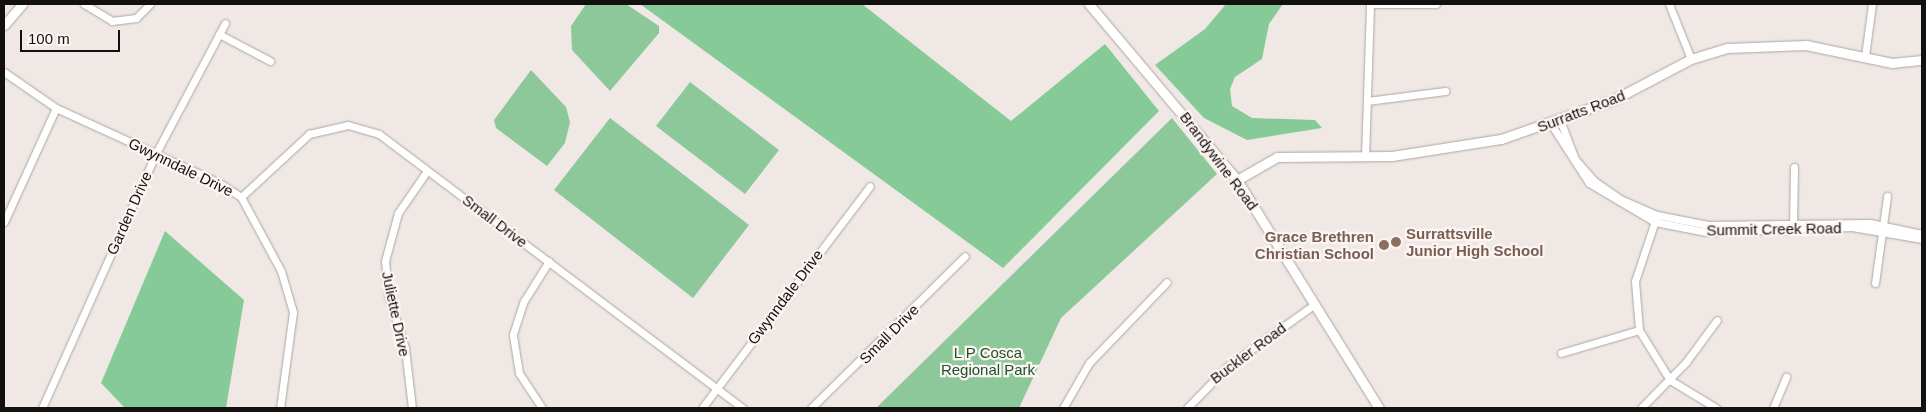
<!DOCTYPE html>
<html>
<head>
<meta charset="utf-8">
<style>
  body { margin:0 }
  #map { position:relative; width:1926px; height:412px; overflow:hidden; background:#f0e8e5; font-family:Helvetica,sans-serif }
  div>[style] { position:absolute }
  .green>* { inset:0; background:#8cc89a }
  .forest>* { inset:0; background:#86cb97 }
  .roads { filter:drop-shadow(0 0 1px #ada5a2) drop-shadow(0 0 1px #ada5a2) }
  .minor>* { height:7px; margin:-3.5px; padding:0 3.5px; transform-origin:3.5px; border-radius:3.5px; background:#fff }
  .major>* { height:9px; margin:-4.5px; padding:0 4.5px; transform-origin:4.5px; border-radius:4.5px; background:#fff }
  .dots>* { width:14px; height:14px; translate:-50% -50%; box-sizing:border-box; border:2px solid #fdf5f2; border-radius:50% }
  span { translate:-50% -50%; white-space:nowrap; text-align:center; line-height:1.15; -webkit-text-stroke:4.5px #fdf5f2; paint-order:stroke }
  .street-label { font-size:15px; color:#131110 }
  .education-label { font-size:15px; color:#785e54; font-weight:700 }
  .left { translate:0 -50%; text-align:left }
  .right { translate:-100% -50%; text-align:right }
  .park-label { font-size:15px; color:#1d502d }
  .frame { position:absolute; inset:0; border:5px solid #131110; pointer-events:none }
  .scale { position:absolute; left:20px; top:30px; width:100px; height:22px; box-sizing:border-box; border:2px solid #131110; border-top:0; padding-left:6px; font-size:15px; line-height:18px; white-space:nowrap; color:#131110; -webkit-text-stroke:4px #fdf5f2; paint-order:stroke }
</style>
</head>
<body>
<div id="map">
  <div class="green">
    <div style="clip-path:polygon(586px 4px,626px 4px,659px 26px,659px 33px,610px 91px,572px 50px,571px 26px)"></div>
    <div style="clip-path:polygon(531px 70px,566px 107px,570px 122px,565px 143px,547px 166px,496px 128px,494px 120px)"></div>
    <div style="clip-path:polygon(690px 82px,779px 150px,745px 194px,656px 126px)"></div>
    <div style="clip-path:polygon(610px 118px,749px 225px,693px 298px,554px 190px)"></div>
    <div style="clip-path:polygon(1172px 118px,1217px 174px,1061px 318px,1019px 408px,876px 408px)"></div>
  </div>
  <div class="forest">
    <div style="clip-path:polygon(640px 4px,862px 4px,1011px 121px,1105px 44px,1159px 111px,1003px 268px)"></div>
    <div style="clip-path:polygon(1226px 4px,1283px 4px,1269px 24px,1262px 59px,1235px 77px,1230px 89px,1232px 106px,1252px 118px,1315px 120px,1322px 128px,1247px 140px,1204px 118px,1155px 65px,1205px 29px)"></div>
    <div style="clip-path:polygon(165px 231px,244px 300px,226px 408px,125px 408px,101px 383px)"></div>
  </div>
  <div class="roads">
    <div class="minor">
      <div style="left:84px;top:4px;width:33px;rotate:31deg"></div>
      <div style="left:112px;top:21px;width:24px;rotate:-7deg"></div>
      <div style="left:136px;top:18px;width:20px;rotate:-45deg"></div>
      <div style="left:1374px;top:4px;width:62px"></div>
      <div style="left:1669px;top:4px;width:59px;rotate:68.2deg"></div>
      <div style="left:219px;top:34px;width:58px;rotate:27.9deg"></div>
      <div style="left:1865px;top:56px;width:52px;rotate:-82.3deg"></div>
      <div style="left:4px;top:72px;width:63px;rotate:34.7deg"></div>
      <div style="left:56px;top:108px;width:178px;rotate:24.6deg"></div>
      <div style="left:218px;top:182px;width:27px;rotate:33deg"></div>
      <div style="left:241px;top:197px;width:84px;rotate:61.6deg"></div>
      <div style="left:281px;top:271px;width:43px;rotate:73.7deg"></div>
      <div style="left:293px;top:312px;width:97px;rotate:97.7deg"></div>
      <div style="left:1367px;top:101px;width:79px;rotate:-7.3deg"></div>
      <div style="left:1560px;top:120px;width:42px;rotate:69deg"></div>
      <div style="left:1575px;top:159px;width:28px;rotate:49deg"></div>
      <div style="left:1593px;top:180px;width:33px;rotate:35deg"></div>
      <div style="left:1620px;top:199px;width:40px;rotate:23.4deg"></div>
      <div style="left:1657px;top:215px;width:52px;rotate:11.1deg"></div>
      <div style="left:1708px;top:225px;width:162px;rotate:-0.7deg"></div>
      <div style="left:1870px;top:223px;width:53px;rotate:11.9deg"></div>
      <div style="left:1551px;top:124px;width:70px;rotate:57.2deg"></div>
      <div style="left:1589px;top:183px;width:77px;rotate:30.6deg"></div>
      <div style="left:1655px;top:222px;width:52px;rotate:11.1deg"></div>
      <div style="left:1706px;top:232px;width:146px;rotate:-2deg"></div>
      <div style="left:1852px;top:227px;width:71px;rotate:9.7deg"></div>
      <div style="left:1365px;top:157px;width:153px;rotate:-88.1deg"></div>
      <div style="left:241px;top:197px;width:93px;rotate:-42.8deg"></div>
      <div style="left:309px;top:134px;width:40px;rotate:-13deg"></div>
      <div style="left:348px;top:125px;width:32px;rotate:16deg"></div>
      <div style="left:379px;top:134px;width:456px;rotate:37deg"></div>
      <div style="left:1656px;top:218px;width:66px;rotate:108.4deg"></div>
      <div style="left:1635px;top:281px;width:49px;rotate:85.3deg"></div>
      <div style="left:1639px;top:330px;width:59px;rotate:58.2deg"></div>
      <div style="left:1670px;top:380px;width:54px;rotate:31.3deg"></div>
      <div style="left:4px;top:222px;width:125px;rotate:-65.5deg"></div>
      <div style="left:1793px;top:225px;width:58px;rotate:-89deg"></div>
      <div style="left:1875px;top:283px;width:88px;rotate:-82.1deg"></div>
      <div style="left:1561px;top:353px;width:81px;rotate:-16.4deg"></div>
      <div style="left:42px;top:408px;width:279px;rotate:-65.9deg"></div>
      <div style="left:156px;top:153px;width:147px;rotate:-62deg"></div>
      <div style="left:412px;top:408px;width:60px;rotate:-96.7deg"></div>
      <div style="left:405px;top:348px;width:57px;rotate:-107.5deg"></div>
      <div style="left:388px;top:294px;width:33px;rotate:-95deg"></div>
      <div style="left:385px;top:261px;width:50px;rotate:-74.8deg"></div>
      <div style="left:398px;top:213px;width:51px;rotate:-55.4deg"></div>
      <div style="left:542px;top:408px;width:42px;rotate:-123.3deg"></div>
      <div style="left:519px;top:373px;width:39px;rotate:-99deg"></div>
      <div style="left:513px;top:334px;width:35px;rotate:-72deg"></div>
      <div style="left:524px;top:301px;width:47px;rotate:-58deg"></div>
      <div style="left:702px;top:408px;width:278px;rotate:-52.9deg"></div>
      <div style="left:811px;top:408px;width:216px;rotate:-44.6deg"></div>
      <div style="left:1063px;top:408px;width:52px;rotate:-60deg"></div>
      <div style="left:1089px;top:363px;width:112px;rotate:-46.1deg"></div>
      <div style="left:1187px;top:408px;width:59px;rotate:-45.7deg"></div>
      <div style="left:1228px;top:366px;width:107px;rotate:-35.5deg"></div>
      <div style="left:1641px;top:408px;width:64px;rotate:-45.6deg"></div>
      <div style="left:1686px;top:362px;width:52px;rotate:-53.6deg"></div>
      <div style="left:1773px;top:408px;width:34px;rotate:-67deg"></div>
    </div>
    <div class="major">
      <div style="left:1089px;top:4px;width:230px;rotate:49.9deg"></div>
      <div style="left:1237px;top:180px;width:269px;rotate:58.1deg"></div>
      <div style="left:4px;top:25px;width:28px;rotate:-49deg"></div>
      <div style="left:1237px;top:180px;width:46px;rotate:-29.9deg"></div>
      <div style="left:1277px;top:157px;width:115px;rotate:-0.5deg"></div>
      <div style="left:1392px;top:156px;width:110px;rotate:-8.9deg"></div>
      <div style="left:1501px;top:139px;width:119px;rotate:-19.2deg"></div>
      <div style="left:1613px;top:100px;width:88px;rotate:-27.7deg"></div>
      <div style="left:1691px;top:59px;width:38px;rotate:-17deg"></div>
      <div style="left:1727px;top:48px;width:79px;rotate:-2.2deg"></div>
      <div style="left:1806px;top:45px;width:88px;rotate:11.8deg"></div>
      <div style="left:1892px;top:63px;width:30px;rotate:-6deg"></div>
    </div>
  </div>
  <div class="dots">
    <div style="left:1396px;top:242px;background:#8d6e63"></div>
    <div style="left:1384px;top:245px;background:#8d6e63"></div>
  </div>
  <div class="street-label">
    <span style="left:1581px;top:111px;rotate:-21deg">Surratts Road</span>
    <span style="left:1219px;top:161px;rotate:53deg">Brandywine Road</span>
    <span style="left:181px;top:167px;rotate:26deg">Gwynndale Drive</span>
    <span style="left:129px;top:213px;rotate:-66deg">Garden Drive</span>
    <span style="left:495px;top:221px;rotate:37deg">Small Drive</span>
    <span style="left:1774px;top:229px;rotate:-1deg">Summit Creek Road</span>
    <span style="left:785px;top:297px;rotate:-53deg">Gwynndale Drive</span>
    <span style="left:396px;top:314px;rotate:78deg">Juliette Drive</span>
    <span style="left:889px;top:334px;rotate:-45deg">Small Drive</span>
    <span style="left:1248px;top:353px;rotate:-37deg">Buckler Road</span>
  </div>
  <div class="education-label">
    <span class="left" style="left:1406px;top:242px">Surrattsville<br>Junior High School</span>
    <span class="right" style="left:1374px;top:245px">Grace Brethren<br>Christian School</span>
  </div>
  <div class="park-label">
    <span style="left:988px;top:361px">L P Cosca<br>Regional Park</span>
  </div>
  <div class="frame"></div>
  <div class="scale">100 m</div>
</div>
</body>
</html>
